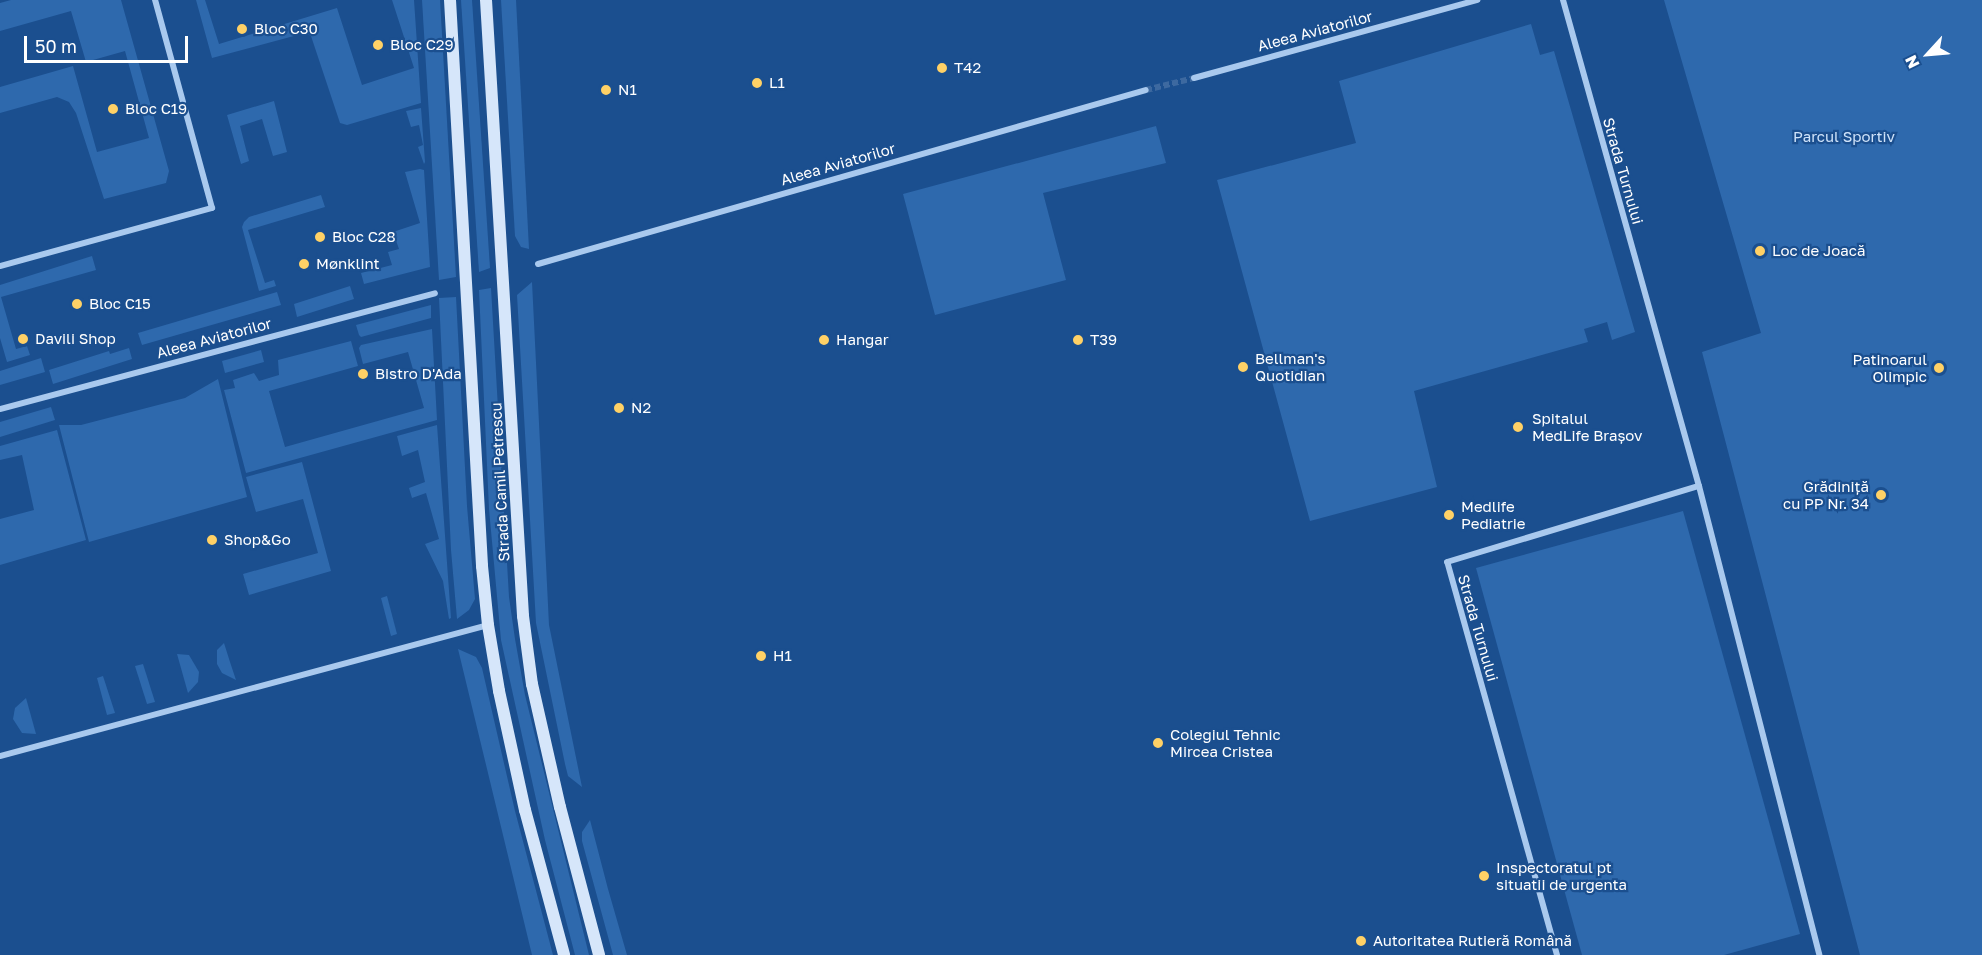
<!DOCTYPE html>
<html>
<head>
<meta charset="utf-8">
<style>
  body { margin:0 }
  #map { position:relative; width:1982px; height:955px; overflow:hidden; background:#1b4f8f; font-family:"Golos Text",sans-serif }
  div>[style] { position:absolute }
  .green>* { inset:0; background:#2e69ad }
  .street-tunnel>* { height:6px; margin-top:-3px; transform-origin:0; background:repeating-linear-gradient(90deg,#3d69a0 0 6px,transparent 0 9px) }
  .street>* { height:6px; margin:-3px; padding:0 3px; transform-origin:3px; border-radius:3px; background:#a9c9ee }
  .secondary>* { height:12px; margin:-6px; padding:0 6px; transform-origin:6px; border-radius:6px; background:#d6e6fa }
  .dots>* { width:16px; height:16px; translate:-50% -50%; box-sizing:border-box; border:3px solid #1b4f8f; border-radius:50% }
  span { translate:-50% -50%; white-space:nowrap; text-align:center; line-height:1.15; -webkit-text-stroke:4.5px #1b4f8f; paint-order:stroke }
  .poi-label { font-size:15px; color:#fff }
  .left { translate:0 -50%; text-align:left }
  .right { translate:-100% -50%; text-align:right }
  .street-label { font-size:15px; color:#fff }
  .park-label { font-size:15px; color:#cfe3fa }
  .north { position:absolute; left:1898px; top:24px; width:60px; height:60px; -webkit-text-stroke:4px #1b4f8f; paint-order:stroke; rotate:244deg; font-size:16px; font-weight:700; line-height:24px; text-align:center; color:#fff }
  .north::after { content:''; display:block; margin:auto; width:21px; height:27px; background:#fff; clip-path:polygon(50% 0,100% 100%,50% 72%,0 100%) }
  .scale { position:absolute; left:24px; top:36px; width:164px; height:27px; box-sizing:border-box; border:3px solid #fff; border-top:0; padding-left:8px; font-size:18px; line-height:21px; white-space:nowrap; color:#fff; -webkit-text-stroke:4px #1b4f8f; paint-order:stroke }
</style>
</head>
<body>
<div id="map">
  <div class="green">
    <div style="clip-path:polygon(11px 0,121px 0,169px 171px,166px 183px,104px 199px,76px 113px,69px 102px,57px 97px,0 113px,0 87px,73px 66px,97px 152px,149px 138px,125px 51px,86px 62px,71px 11px,0 31px,0 3px)"></div>
    <div style="clip-path:polygon(196px 0,205px 0,219px 44px,337px 8px,362px 85px,414px 68px,392px 0,414px 0,421px 103px,347px 125px,340px 123px,311px 36px,305px 33px,212px 58px)"></div>
    <div style="clip-path:polygon(422px 0,440px 0,456px 277px,439px 280px)"></div>
    <div style="clip-path:polygon(461px 0,472px 0,490px 268px,479px 272px)"></div>
    <div style="clip-path:polygon(501px 0,516px 0,529px 249px,521px 247px,515px 236px)"></div>
    <div style="clip-path:polygon(1664px 0,1982px 0,1982px 955px,1860px 955px,1702px 352px,1761px 333px)"></div>
    <div style="clip-path:polygon(1531px 24px,1540px 55px,1554px 51px,1635px 332px,1612px 340px,1607px 322px,1584px 329px,1588px 342px,1414px 391px,1437px 487px,1310px 521px,1217px 180px,1356px 143px,1339px 81px)"></div>
    <div style="clip-path:polygon(274px 101px,287px 152px,273px 156px,262px 119px,240px 126px,249px 161px,241px 164px,227px 115px)"></div>
    <div style="clip-path:polygon(421px 108px,425px 162px,424px 164px,418px 147px,423px 145px,419px 125px,411px 127px,406px 111px)"></div>
    <div style="clip-path:polygon(1156px 126px,1166px 163px,1043px 193px,1066px 280px,935px 315px,903px 194px)"></div>
    <div style="clip-path:polygon(420px 169px,424px 170px,430px 267px,364px 284px,361px 273px,392px 265px,388px 252px,399px 249px,393px 232px,420px 223px,405px 172px)"></div>
    <div style="clip-path:polygon(321px 195px,325px 207px,248px 230px,265px 283px,274px 280px,276px 286px,259px 291px,242px 227px,244px 222px,249px 217px)"></div>
    <div style="clip-path:polygon(92px 256px,96px 270px,1px 297px,16px 349px,27px 346px,30px 355px,7px 362px,0 338px,0 285px)"></div>
    <div style="clip-path:polygon(532px 282px,549px 625px,582px 787px,568px 776px,565px 764px,536px 623px,517px 295px)"></div>
    <div style="clip-path:polygon(350px 286px,354px 299px,297px 317px,294px 304px)"></div>
    <div style="clip-path:polygon(491px 288px,509px 597px,515px 639px,525px 695px,589px 955px,575px 955px,545px 840px,501px 640px,489px 509px,479px 290px)"></div>
    <div style="clip-path:polygon(277px 292px,281px 305px,142px 345px,138px 333px)"></div>
    <div style="clip-path:polygon(456px 297px,467px 506px,475px 599px,469px 610px,457px 619px,451px 550px,439px 298px)"></div>
    <div style="clip-path:polygon(431px 305px,431px 318px,361px 337px,359px 335px,356px 325px)"></div>
    <div style="clip-path:polygon(432px 329px,437px 420px,246px 473px,224px 390px,235px 388px,233px 380px,254px 373px,259px 381px,279px 375px,278px 360px,351px 341px,358px 366px,269px 391px,285px 447px,424px 408px,408px 352px,363px 364px,359px 348px,361px 345px)"></div>
    <div style="clip-path:polygon(129px 348px,132px 359px,53px 384px,49px 370px,109px 351px,110px 354px)"></div>
    <div style="clip-path:polygon(261px 350px,264px 362px,225px 373px,222px 361px)"></div>
    <div style="clip-path:polygon(41px 358px,45px 372px,0 385px,0 371px)"></div>
    <div style="clip-path:polygon(218px 379px,247px 497px,89px 542px,59px 425px,81px 425px,185px 398px)"></div>
    <div style="clip-path:polygon(51px 407px,55px 420px,0 437px,0 422px)"></div>
    <div style="clip-path:polygon(437px 425px,451px 618px,449px 619px,443px 581px,425px 544px,439px 539px,426px 493px,412px 498px,409px 488px,425px 482px,418px 450px,402px 456px,397px 436px)"></div>
    <div style="clip-path:polygon(57px 430px,86px 540px,0 565px,0 519px,34px 510px,22px 455px,0 460px,0 446px)"></div>
    <div style="clip-path:polygon(302px 462px,331px 571px,249px 595px,243px 574px,318px 553px,303px 499px,256px 512px,246px 477px)"></div>
    <div style="clip-path:polygon(1683px 511px,1800px 934px,1724px 955px,1582px 955px,1476px 568px)"></div>
    <div style="clip-path:polygon(387px 596px,397px 634px,391px 636px,381px 598px)"></div>
    <div style="clip-path:polygon(224px 643px,230px 662px,236px 680px,222px 673px,217px 664px,217px 650px)"></div>
    <div style="clip-path:polygon(458px 649px,476px 657px,482px 668px,515px 811px,553px 955px,532px 955px)"></div>
    <div style="clip-path:polygon(177px 654px,189px 655px,199px 672px,198px 682px,188px 693px)"></div>
    <div style="clip-path:polygon(143px 664px,155px 702px,147px 704px,135px 666px)"></div>
    <div style="clip-path:polygon(103px 676px,115px 713px,107px 715px,97px 678px)"></div>
    <div style="clip-path:polygon(26px 698px,36px 734px,22px 733px,13px 719px,15px 708px)"></div>
    <div style="clip-path:polygon(590px 820px,608px 889px,627px 955px,613px 955px,582px 841px,582px 832px)"></div>
  </div>
  <div class="street-tunnel">
    <div style="left:1146px;top:90px;width:49px;rotate:-14deg"></div>
  </div>
  <div class="street">
    <div style="left:1563px;top:0;width:505px;rotate:74.37deg"></div>
    <div style="left:1699px;top:486px;width:484px;rotate:75.6deg"></div>
    <div style="left:1194px;top:78px;width:294px;rotate:-15.4deg"></div>
    <div style="left:538px;top:264px;width:632px;rotate:-15.97deg"></div>
    <div style="left:0;top:266px;width:220px;rotate:-15.3deg"></div>
    <div style="left:212px;top:208px;width:216px;rotate:-105.3deg"></div>
    <div style="left:0;top:409px;width:450px;rotate:-14.9deg"></div>
    <div style="left:0;top:756px;width:505px;rotate:-15.03deg"></div>
    <div style="left:1557px;top:955px;width:408px;rotate:-105.6deg"></div>
    <div style="left:1447px;top:562px;width:263px;rotate:-16.8deg"></div>
  </div>
  <div class="secondary">
    <div style="left:450px;top:0;width:567px;rotate:86.76deg"></div>
    <div style="left:482px;top:566px;width:59px;rotate:84.2deg"></div>
    <div style="left:488px;top:625px;width:67px;rotate:80.5deg"></div>
    <div style="left:499px;top:691px;width:122px;rotate:77.7deg"></div>
    <div style="left:525px;top:810px;width:150px;rotate:74.9deg"></div>
    <div style="left:486px;top:0;width:617px;rotate:86.56deg"></div>
    <div style="left:523px;top:616px;width:69px;rotate:82.5deg"></div>
    <div style="left:532px;top:684px;width:126px;rotate:77.2deg"></div>
    <div style="left:560px;top:807px;width:153px;rotate:75.2deg"></div>
  </div>
  <div class="dots">
    <div style="left:242px;top:29px;background:#ffd166"></div>
    <div style="left:378px;top:45px;background:#ffd166"></div>
    <div style="left:942px;top:68px;background:#ffd166"></div>
    <div style="left:757px;top:83px;background:#ffd166"></div>
    <div style="left:606px;top:90px;background:#ffd166"></div>
    <div style="left:113px;top:109px;background:#ffd166"></div>
    <div style="left:320px;top:237px;background:#ffd166"></div>
    <div style="left:1760px;top:251px;background:#ffd166"></div>
    <div style="left:304px;top:264px;background:#ffd166"></div>
    <div style="left:77px;top:304px;background:#ffd166"></div>
    <div style="left:23px;top:339px;background:#ffd166"></div>
    <div style="left:824px;top:340px;background:#ffd166"></div>
    <div style="left:1078px;top:340px;background:#ffd166"></div>
    <div style="left:1243px;top:367px;background:#ffd166"></div>
    <div style="left:1939px;top:368px;background:#ffd166"></div>
    <div style="left:363px;top:374px;background:#ffd166"></div>
    <div style="left:619px;top:408px;background:#ffd166"></div>
    <div style="left:1518px;top:427px;background:#ffd166"></div>
    <div style="left:1881px;top:495px;background:#ffd166"></div>
    <div style="left:1449px;top:515px;background:#ffd166"></div>
    <div style="left:212px;top:540px;background:#ffd166"></div>
    <div style="left:761px;top:656px;background:#ffd166"></div>
    <div style="left:1158px;top:743px;background:#ffd166"></div>
    <div style="left:1484px;top:876px;background:#ffd166"></div>
    <div style="left:1361px;top:941px;background:#ffd166"></div>
  </div>
  <div class="poi-label">
    <span class="left" style="left:254px;top:29px">Bloc C30</span>
    <span class="left" style="left:390px;top:45px">Bloc C29</span>
    <span class="left" style="left:954px;top:68px">T42</span>
    <span class="left" style="left:769px;top:83px">L1</span>
    <span class="left" style="left:618px;top:90px">N1</span>
    <span class="left" style="left:125px;top:109px">Bloc C19</span>
    <span class="left" style="left:332px;top:237px">Bloc C28</span>
    <span class="left" style="left:1772px;top:251px">Loc de Joacă</span>
    <span class="left" style="left:316px;top:264px">Mønklint</span>
    <span class="left" style="left:89px;top:304px">Bloc C15</span>
    <span class="left" style="left:35px;top:339px">Davili Shop</span>
    <span class="left" style="left:836px;top:340px">Hangar</span>
    <span class="left" style="left:1090px;top:340px">T39</span>
    <span class="left" style="left:1255px;top:367px">Bellman's<br>Quotidian</span>
    <span class="right" style="left:1927px;top:368px">Patinoarul<br>Olimpic</span>
    <span class="left" style="left:375px;top:374px">Bistro D'Ada</span>
    <span class="left" style="left:631px;top:408px">N2</span>
    <span class="left" style="left:1532px;top:427px">Spitalul<br>MedLife Brașov</span>
    <span class="right" style="left:1869px;top:495px">Grădiniță<br>cu PP Nr. 34</span>
    <span class="left" style="left:1461px;top:515px">Medlife<br>Pediatrie</span>
    <span class="left" style="left:224px;top:540px">Shop&amp;Go</span>
    <span class="left" style="left:773px;top:656px">H1</span>
    <span class="left" style="left:1170px;top:743px">Colegiul Tehnic<br>Mircea Cristea</span>
    <span class="left" style="left:1496px;top:876px">Inspectoratul pt<br>situatii de urgenta</span>
    <span class="left" style="left:1373px;top:941px">Autoritatea Rutieră Română</span>
  </div>
  <div class="street-label">
    <span style="left:1315px;top:31px;rotate:-15deg">Aleea Aviatorilor</span>
    <span style="left:838px;top:164px;rotate:-16deg">Aleea Aviatorilor</span>
    <span style="left:1623px;top:171px;rotate:74deg">Strada Turnului</span>
    <span style="left:214px;top:338px;rotate:-15deg">Aleea Aviatorilor</span>
    <span style="left:500px;top:482px;rotate:-93deg">Strada Camil Petrescu</span>
    <span style="left:1478px;top:628px;rotate:74deg">Strada Turnului</span>
  </div>
  <div class="park-label">
    <span style="left:1844px;top:137px">Parcul Sportiv</span>
  </div>
  <div class="north">N</div>
  <div class="scale">50 m</div>
</div>
</body>
</html>
